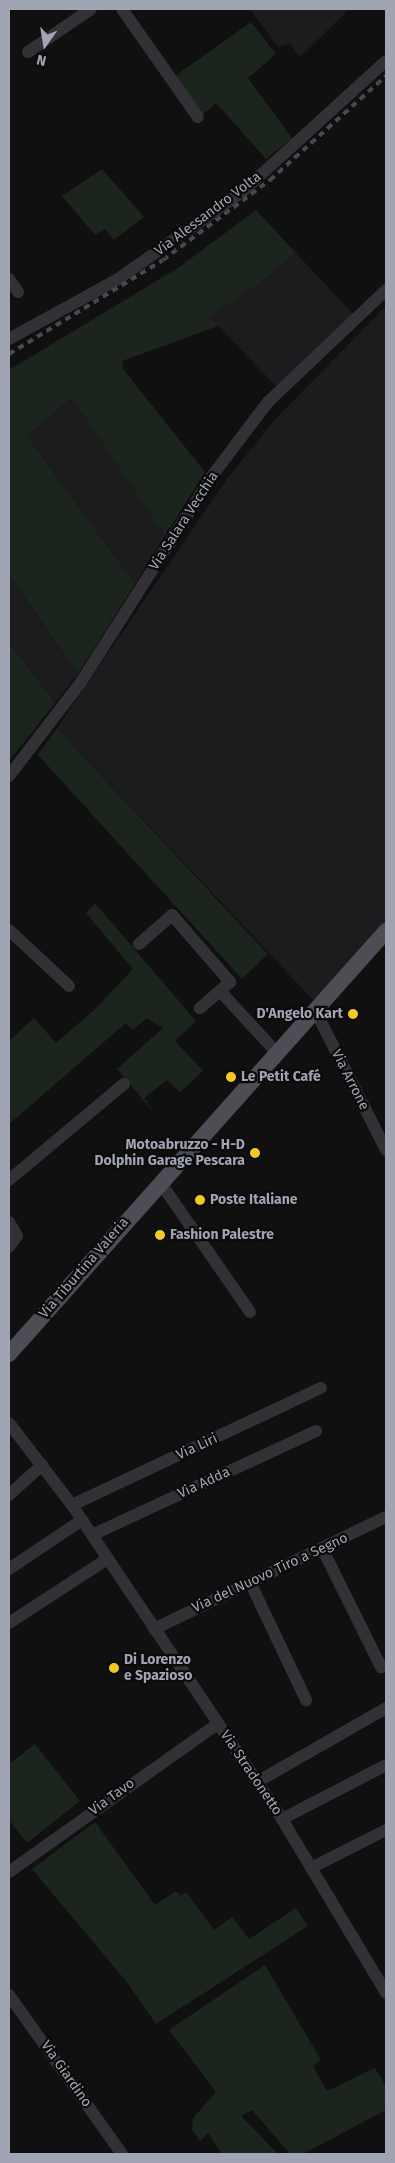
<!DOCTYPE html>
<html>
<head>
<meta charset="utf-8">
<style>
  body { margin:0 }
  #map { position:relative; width:395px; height:2163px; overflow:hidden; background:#101011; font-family:"Fira Sans",sans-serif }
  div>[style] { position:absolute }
  .built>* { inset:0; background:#1c1c1e }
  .green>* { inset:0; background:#1c241e }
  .minor>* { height:12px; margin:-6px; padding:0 6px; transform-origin:6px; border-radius:6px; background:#313136 }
  .major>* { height:16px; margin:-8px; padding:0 8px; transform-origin:8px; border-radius:8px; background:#4d4d55 }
  .rail>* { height:4px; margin-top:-2px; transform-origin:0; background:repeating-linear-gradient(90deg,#48494f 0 6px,transparent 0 11px) }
  .dots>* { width:14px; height:14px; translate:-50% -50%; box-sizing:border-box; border:2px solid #0b0b0c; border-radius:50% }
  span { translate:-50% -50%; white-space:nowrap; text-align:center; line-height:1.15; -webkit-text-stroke:4.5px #0b0b0c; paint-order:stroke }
  .street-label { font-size:14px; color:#a1a4b2 }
  .poi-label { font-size:14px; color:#a1a4b2; font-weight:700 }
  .right { translate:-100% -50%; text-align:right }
  .left { translate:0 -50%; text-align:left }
  .frame { position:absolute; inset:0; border:10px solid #a1a4b2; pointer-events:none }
  .north { position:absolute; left:20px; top:20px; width:50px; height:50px; -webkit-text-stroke:4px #0b0b0c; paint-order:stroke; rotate:193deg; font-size:14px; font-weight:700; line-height:20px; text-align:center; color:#a1a4b2 }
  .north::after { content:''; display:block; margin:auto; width:18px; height:22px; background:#a1a4b2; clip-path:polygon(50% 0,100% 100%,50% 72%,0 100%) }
</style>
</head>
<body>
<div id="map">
  <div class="built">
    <div style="clip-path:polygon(250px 9px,349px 9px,300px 57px,290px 44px,278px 47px)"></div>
    <div style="clip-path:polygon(296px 253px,354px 315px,278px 388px,209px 317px,259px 284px)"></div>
    <div style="clip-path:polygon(386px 306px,386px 922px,315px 1002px,57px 728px,229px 476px,278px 416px)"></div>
    <div style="clip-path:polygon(72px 398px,165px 536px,135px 584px,27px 436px)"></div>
    <div style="clip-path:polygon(9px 574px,78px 674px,55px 703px,9px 642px)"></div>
  </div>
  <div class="green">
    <div style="clip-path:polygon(251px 22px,276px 54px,248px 78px,292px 138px,266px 159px,216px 103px,203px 114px,175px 76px)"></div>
    <div style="clip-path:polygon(102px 169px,144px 217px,114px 240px,105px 229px,95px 235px,62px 196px)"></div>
    <div style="clip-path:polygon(256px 210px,296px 253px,259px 284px,209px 317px,218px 326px,122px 361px,123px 369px,205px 472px,165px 536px,72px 398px,27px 436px,135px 584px,78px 674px,9px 574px,9px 370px,178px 268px)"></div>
    <div style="clip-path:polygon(9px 642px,55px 703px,9px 761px)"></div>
    <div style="clip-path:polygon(57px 728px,268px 954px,242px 979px,38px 755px)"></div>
    <div style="clip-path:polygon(95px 903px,196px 1021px,175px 1041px,203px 1071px,180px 1092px,167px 1080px,144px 1098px,155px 1114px,117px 1069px,163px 1028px,147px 1018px,133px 1030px,126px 1023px,9px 1124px,9px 1041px,34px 1018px,56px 1043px,94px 1010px,133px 969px,86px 913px)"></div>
    <div style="clip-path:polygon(35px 1744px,80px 1801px,27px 1843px,9px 1820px,9px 1764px)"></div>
    <div style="clip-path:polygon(95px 1822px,155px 1905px,176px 1891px,181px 1896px,186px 1892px,214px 1930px,232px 1917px,249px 1939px,296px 1908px,308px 1926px,156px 2024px,126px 1981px,32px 1869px)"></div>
    <div style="clip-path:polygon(265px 1965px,321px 2060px,313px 2066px,327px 2091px,375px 2068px,386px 2086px,386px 2110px,303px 2154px,290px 2154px,252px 2110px,241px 2116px,278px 2154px,222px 2154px,208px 2133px,200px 2141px,192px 2130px,193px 2118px,216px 2092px,169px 2030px)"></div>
  </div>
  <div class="minor">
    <div style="left:122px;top:9px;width:132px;rotate:54.9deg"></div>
    <div style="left:28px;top:52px;width:76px;rotate:-34.3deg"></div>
    <div style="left:9px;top:279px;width:16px;rotate:55deg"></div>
    <div style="left:9px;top:339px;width:124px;rotate:-28.8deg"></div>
    <div style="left:118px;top:279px;width:153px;rotate:-35.1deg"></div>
    <div style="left:243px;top:191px;width:193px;rotate:-42.3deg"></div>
    <div style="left:9px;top:776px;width:118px;rotate:-52.5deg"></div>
    <div style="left:81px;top:682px;width:244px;rotate:-57.5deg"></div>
    <div style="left:212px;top:476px;width:93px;rotate:-52.9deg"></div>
    <div style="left:268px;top:402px;width:163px;rotate:-43.5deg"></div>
    <div style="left:9px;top:930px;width:82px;rotate:43deg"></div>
    <div style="left:139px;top:944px;width:44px;rotate:-41.3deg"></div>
    <div style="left:172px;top:915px;width:89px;rotate:49.1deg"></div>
    <div style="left:230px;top:982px;width:40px;rotate:139deg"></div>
    <div style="left:220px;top:991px;width:83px;rotate:47.4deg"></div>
    <div style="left:315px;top:1010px;width:157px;rotate:63.1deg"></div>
    <div style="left:9px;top:1180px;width:150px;rotate:-39.9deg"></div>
    <div style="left:160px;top:1182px;width:158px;rotate:55.3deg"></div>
    <div style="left:9px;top:1222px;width:16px;rotate:60deg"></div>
    <div style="left:17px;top:1236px;width:14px;rotate:126deg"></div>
    <div style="left:9px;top:1423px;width:103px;rotate:52.5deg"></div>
    <div style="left:72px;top:1505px;width:378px;rotate:56.2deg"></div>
    <div style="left:282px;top:1819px;width:203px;rotate:59.1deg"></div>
    <div style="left:9px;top:1495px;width:45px;rotate:-42.3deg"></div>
    <div style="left:72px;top:1505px;width:275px;rotate:-25.2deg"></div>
    <div style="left:92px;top:1535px;width:247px;rotate:-24.9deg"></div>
    <div style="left:323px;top:1550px;width:131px;rotate:63.6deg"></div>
    <div style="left:9px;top:1569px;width:88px;rotate:-33.9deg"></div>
    <div style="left:250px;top:1582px;width:131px;rotate:64.6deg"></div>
    <div style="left:9px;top:1623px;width:117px;rotate:-33.1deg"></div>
    <div style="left:154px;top:1629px;width:258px;rotate:-25.8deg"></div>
    <div style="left:257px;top:1782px;width:149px;rotate:-29.8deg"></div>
    <div style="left:282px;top:1819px;width:117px;rotate:-27.4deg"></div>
    <div style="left:311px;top:1868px;width:84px;rotate:-26.9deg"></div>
    <div style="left:9px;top:1872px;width:255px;rotate:-35.4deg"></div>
    <div style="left:9px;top:1995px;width:195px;rotate:54.6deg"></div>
  </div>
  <div class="major">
    <div style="left:9px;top:1354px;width:567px;rotate:-48.29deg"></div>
  </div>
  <div class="rail">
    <div style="left:9px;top:354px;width:180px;rotate:-31.4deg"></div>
    <div style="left:163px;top:260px;width:134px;rotate:-36.8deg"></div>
    <div style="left:270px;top:180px;width:156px;rotate:-41.9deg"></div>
  </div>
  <div class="dots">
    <div style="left:353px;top:1014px;background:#f3ca25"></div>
    <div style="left:231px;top:1077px;background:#f3ca25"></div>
    <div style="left:255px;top:1153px;background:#f3ca25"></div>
    <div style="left:200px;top:1200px;background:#f3ca25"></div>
    <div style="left:160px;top:1235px;background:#f3ca25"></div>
    <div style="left:114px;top:1668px;background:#f3ca25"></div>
  </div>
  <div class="street-label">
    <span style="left:208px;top:214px;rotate:-37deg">Via Alessandro Volta</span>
    <span style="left:184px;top:521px;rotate:-57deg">Via Salara Vecchia</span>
    <span style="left:350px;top:1080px;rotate:63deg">Via Arrone</span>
    <span style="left:84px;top:1268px;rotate:-49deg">Via Tiburtina Valeria</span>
    <span style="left:197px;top:1447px;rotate:-25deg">Via Liri</span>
    <span style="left:204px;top:1483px;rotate:-25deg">Via Adda</span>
    <span style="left:270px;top:1573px;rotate:-25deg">Via del Nuovo Tiro a Segno</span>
    <span style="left:251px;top:1773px;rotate:56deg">Via Stradonetto</span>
    <span style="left:112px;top:1797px;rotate:-36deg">Via Tavo</span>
    <span style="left:66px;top:2074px;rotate:55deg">Via Giardino</span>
  </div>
  <div class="poi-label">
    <span class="right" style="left:343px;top:1014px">D'Angelo Kart</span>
    <span class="left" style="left:241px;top:1077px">Le Petit Café</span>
    <span class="right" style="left:245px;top:1153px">Motoabruzzo - H-D<br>Dolphin Garage Pescara</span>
    <span class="left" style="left:210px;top:1200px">Poste Italiane</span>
    <span class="left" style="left:170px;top:1235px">Fashion Palestre</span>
    <span class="left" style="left:124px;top:1668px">Di Lorenzo<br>e Spazioso</span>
  </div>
  <div class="frame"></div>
  <div class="north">N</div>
</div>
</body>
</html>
